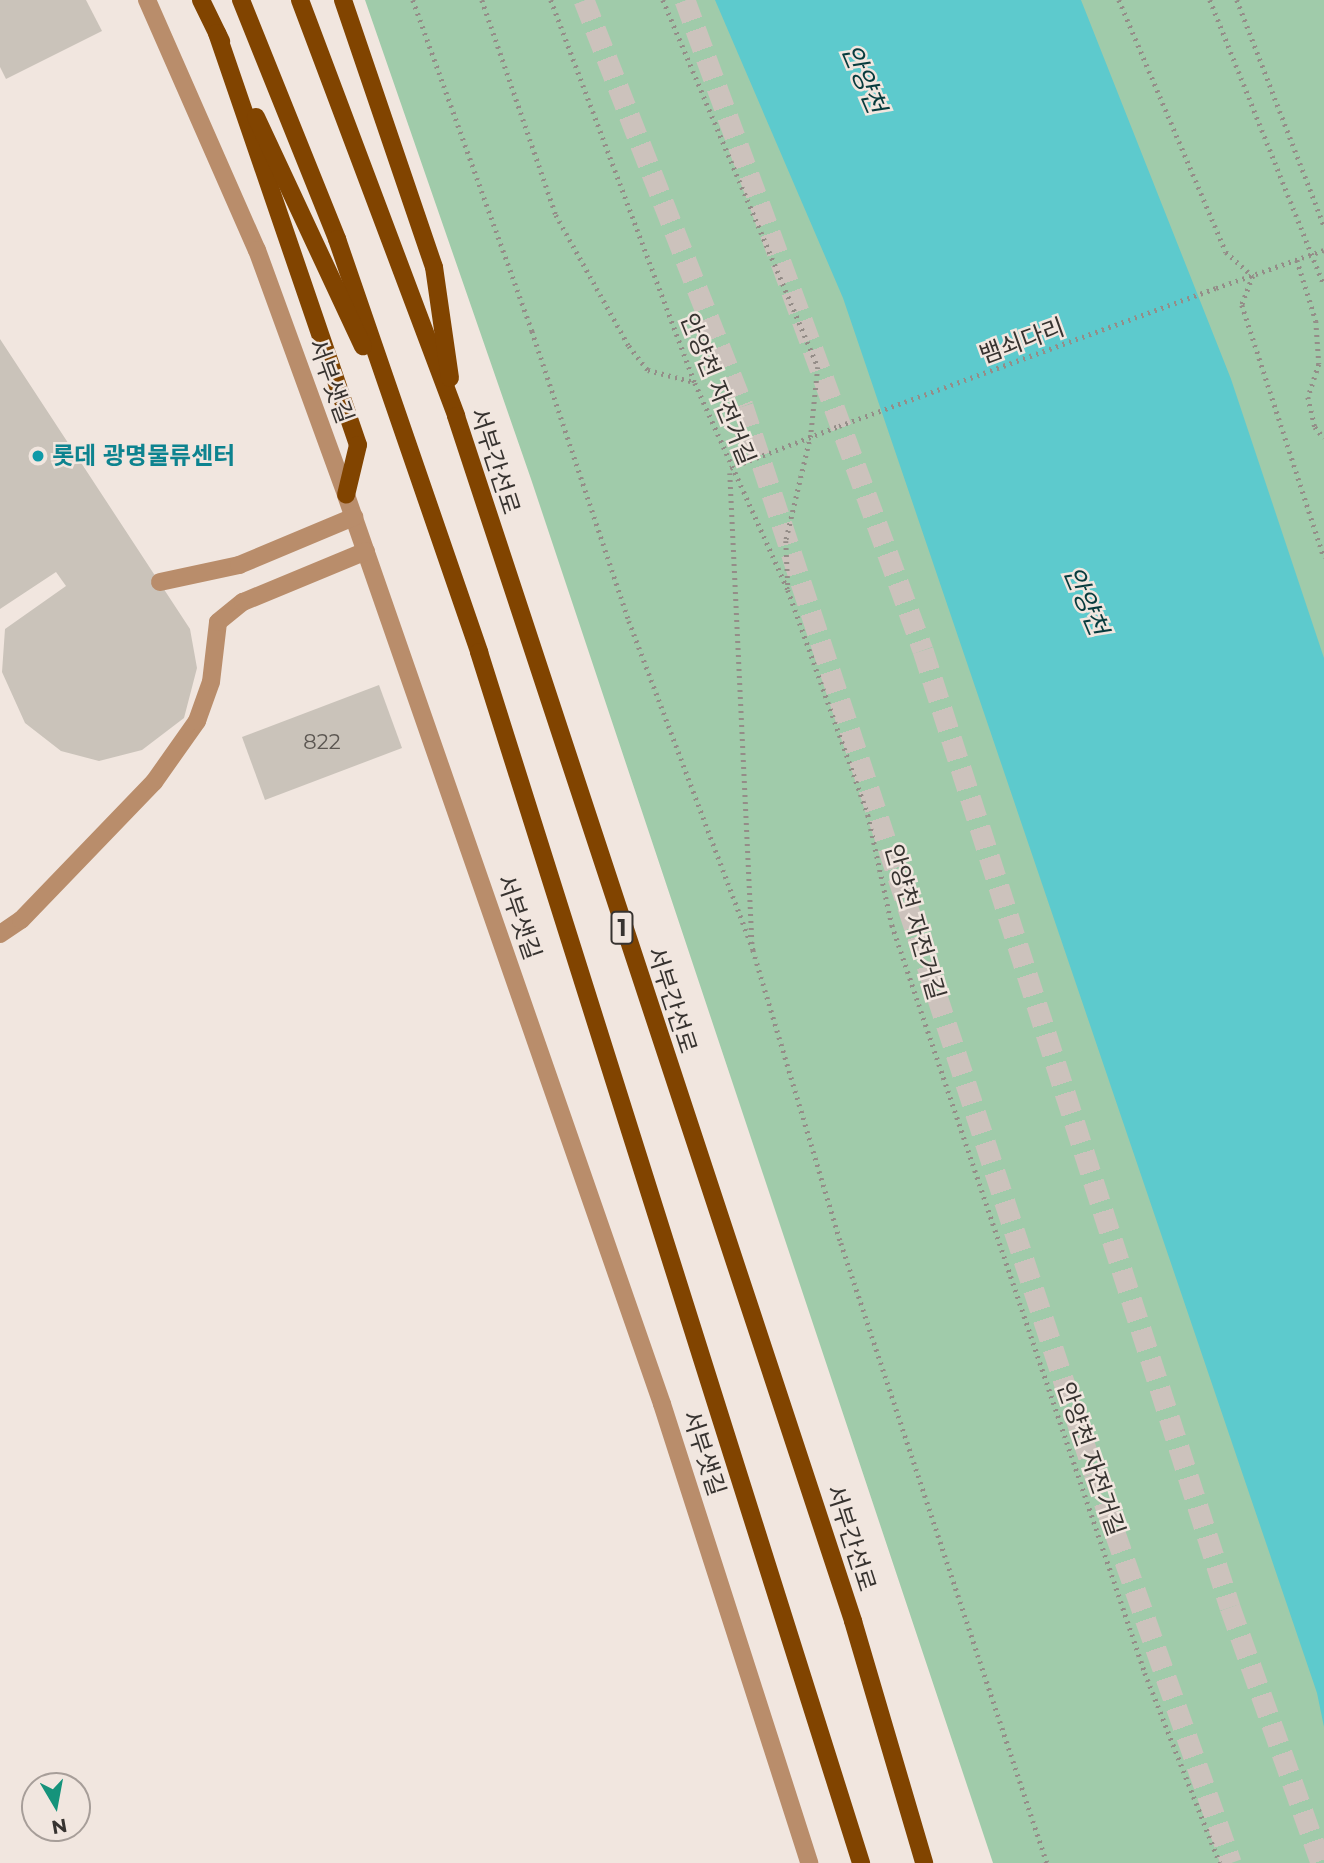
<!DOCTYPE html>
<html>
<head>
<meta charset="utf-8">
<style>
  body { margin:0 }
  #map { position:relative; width:1324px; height:1863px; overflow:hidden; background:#f1e6df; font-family:Montserrat,"Noto Sans KR",sans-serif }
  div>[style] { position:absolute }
  .green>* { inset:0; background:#a0cbaa }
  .water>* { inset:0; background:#5dcacd }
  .building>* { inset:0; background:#cac3ba }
  .highway-tunnel>* { height:21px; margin-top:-10.5px; transform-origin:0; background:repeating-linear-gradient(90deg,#ccc2bc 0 21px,transparent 0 31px) }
  .path>* { height:4.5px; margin-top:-2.25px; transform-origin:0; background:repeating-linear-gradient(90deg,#948d88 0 2px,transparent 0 7px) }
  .minor>* { height:18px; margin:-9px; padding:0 9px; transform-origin:9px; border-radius:9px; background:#b98d6b }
  .major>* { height:18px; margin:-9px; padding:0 9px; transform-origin:9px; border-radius:9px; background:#814400 }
  .path-bridge>* { height:4.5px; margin-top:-2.25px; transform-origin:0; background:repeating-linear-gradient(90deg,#948d88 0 2px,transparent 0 7px) }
  .dots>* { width:19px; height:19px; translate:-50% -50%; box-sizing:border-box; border:4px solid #f1e6df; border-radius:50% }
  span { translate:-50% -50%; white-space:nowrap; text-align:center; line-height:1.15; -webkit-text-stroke:5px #f1e6df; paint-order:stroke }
  .number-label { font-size:21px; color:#5c5752 }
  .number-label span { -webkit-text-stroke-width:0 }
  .shield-label span { padding:2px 5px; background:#f1e6df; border:2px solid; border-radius:5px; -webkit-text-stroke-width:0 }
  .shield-label { font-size:23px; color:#373330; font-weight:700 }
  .street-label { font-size:24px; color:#373330 }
  .culture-label { font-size:24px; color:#0d838f; font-weight:700 }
  .left { translate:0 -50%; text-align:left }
  .water-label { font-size:26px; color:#063b3d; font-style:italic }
  .north { position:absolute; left:21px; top:1772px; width:70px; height:70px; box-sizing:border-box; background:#f1e6df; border:2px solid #a79e99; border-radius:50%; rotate:170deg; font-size:19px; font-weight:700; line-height:28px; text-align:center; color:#373330 }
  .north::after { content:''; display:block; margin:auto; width:24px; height:32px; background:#15937b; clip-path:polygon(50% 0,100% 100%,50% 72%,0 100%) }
</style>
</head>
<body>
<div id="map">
  <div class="green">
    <div style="clip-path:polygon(365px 0,1324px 0,1324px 1863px,993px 1863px,531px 479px)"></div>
  </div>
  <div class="water">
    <div style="clip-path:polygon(715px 0,1081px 0,1231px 379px,1324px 658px,1324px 1727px,1317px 1693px,843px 298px)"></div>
  </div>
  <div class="building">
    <div style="clip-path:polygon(0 0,86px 0,102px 31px,6px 79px,0 67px)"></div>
    <div style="clip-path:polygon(0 339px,190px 629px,197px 668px,184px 718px,142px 750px,99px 761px,61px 751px,25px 723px,2px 672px,5px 629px,66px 586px,56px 572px,0 609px)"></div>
    <div style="clip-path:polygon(379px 685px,402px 748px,265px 800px,242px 737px)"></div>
  </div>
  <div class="highway-tunnel">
    <div style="left:584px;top:0;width:436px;rotate:68.6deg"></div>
    <div style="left:743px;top:406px;width:1123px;rotate:71.79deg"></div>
    <div style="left:1094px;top:1473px;width:413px;rotate:70.6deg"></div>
    <div style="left:685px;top:0;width:692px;rotate:69.89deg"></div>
    <div style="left:923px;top:650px;width:1005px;rotate:72.21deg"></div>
    <div style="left:1230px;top:1607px;width:272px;rotate:70.4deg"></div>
  </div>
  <div class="path">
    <div style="left:413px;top:0;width:352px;rotate:70.2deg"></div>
    <div style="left:532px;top:331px;width:306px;rotate:71.5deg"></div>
    <div style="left:629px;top:621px;width:352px;rotate:69.3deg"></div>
    <div style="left:753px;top:950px;width:306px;rotate:73.3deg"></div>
    <div style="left:841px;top:1243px;width:653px;rotate:71.62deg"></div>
    <div style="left:482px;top:0;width:227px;rotate:71deg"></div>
    <div style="left:556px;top:215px;width:150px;rotate:60.9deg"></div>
    <div style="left:629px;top:346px;width:31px;rotate:52deg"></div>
    <div style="left:648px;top:370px;width:48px;rotate:14.6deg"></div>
    <div style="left:551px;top:0;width:409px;rotate:69.4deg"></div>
    <div style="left:695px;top:383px;width:227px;rotate:65.8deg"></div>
    <div style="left:788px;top:590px;width:239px;rotate:70.4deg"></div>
    <div style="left:868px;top:815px;width:113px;rotate:77.7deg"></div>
    <div style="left:892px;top:925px;width:790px;rotate:71.31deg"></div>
    <div style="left:1145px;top:1673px;width:204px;rotate:68.5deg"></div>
    <div style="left:663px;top:0;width:398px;rotate:67.1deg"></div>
    <div style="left:818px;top:367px;width:68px;rotate:95.9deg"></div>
    <div style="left:811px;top:435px;width:109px;rotate:103.3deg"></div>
    <div style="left:786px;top:541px;width:45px;rotate:87.5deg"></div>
    <div style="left:1119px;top:0;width:274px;rotate:67deg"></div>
    <div style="left:1226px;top:252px;width:36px;rotate:42deg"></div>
    <div style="left:1210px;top:0;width:307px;rotate:68.2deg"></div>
    <div style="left:1237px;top:0;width:241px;rotate:68.9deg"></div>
    <div style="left:1297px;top:260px;width:64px;rotate:72.7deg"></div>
    <div style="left:1316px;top:321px;width:43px;rotate:86deg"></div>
    <div style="left:1319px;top:364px;width:35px;rotate:108deg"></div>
    <div style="left:1308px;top:397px;width:31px;rotate:77deg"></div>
    <div style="left:1315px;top:427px;width:14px;rotate:51deg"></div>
    <div style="left:1253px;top:276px;width:31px;rotate:111deg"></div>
    <div style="left:1242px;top:305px;width:266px;rotate:72deg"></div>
    <div style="left:1216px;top:288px;width:114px;rotate:-19.4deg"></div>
    <div style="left:730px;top:468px;width:117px;rotate:-21.1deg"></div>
    <div style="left:730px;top:473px;width:474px;rotate:87.3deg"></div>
  </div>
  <div class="minor">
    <div style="left:147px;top:0;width:273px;rotate:66.3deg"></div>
    <div style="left:257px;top:250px;width:261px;rotate:70deg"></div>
    <div style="left:346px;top:495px;width:962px;rotate:70.83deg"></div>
    <div style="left:662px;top:1404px;width:482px;rotate:72.2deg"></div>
    <div style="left:160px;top:582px;width:81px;rotate:-12.1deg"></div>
    <div style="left:239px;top:565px;width:125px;rotate:-22.7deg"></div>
    <div style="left:0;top:934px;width:25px;rotate:-34deg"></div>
    <div style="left:21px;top:920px;width:192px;rotate:-46.1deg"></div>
    <div style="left:154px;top:782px;width:75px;rotate:-54.8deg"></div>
    <div style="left:197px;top:721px;width:41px;rotate:-70.3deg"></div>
    <div style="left:211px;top:682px;width:60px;rotate:-83.3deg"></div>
    <div style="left:218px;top:622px;width:32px;rotate:-39deg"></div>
    <div style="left:243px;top:602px;width:133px;rotate:-22.5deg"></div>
  </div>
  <div class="major">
    <div style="left:201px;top:0;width:46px;rotate:64deg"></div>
    <div style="left:241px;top:0;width:258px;rotate:68.1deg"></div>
    <div style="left:337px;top:239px;width:437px;rotate:71deg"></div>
    <div style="left:479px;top:652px;width:1270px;rotate:72.49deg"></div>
    <div style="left:300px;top:0;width:444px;rotate:69.4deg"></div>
    <div style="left:456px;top:416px;width:1269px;rotate:71.76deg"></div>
    <div style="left:853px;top:1621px;width:252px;rotate:73.6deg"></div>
    <div style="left:343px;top:0;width:282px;rotate:71.2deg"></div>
    <div style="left:434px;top:267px;width:112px;rotate:81.8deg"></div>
    <div style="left:217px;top:33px;width:435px;rotate:71.1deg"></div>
    <div style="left:358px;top:445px;width:51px;rotate:103.5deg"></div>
    <div style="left:256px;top:117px;width:253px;rotate:65deg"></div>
  </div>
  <div class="path-bridge">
    <div style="left:839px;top:426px;width:401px;rotate:-20.1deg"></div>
  </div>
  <div class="dots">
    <div style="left:38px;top:456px;background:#0f9aa8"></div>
  </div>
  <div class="number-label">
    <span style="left:322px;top:742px">822</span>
  </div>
  <div class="shield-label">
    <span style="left:622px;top:928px">1</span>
  </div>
  <div class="street-label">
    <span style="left:1022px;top:341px;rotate:-20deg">뱀쇠다리</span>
    <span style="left:331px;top:381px;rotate:70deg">서부샛길</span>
    <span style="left:718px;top:389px;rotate:68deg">안양천 자전거길</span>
    <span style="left:495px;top:461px;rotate:72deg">서부간선로</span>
    <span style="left:519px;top:917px;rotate:71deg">서부샛길</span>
    <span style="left:915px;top:922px;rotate:74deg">안양천 자전거길</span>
    <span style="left:672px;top:1000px;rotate:72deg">서부간선로</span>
    <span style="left:704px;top:1453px;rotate:72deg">서부샛길</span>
    <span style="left:1091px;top:1459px;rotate:71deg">안양천 자전거길</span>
    <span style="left:851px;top:1538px;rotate:72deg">서부간선로</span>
  </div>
  <div class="culture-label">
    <span class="left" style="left:52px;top:456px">롯데 광명물류센터</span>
  </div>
  <div class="water-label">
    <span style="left:863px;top:79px;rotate:67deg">안양천</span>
    <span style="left:1085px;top:601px;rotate:67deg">안양천</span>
  </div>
  <div class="north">N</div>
</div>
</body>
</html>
